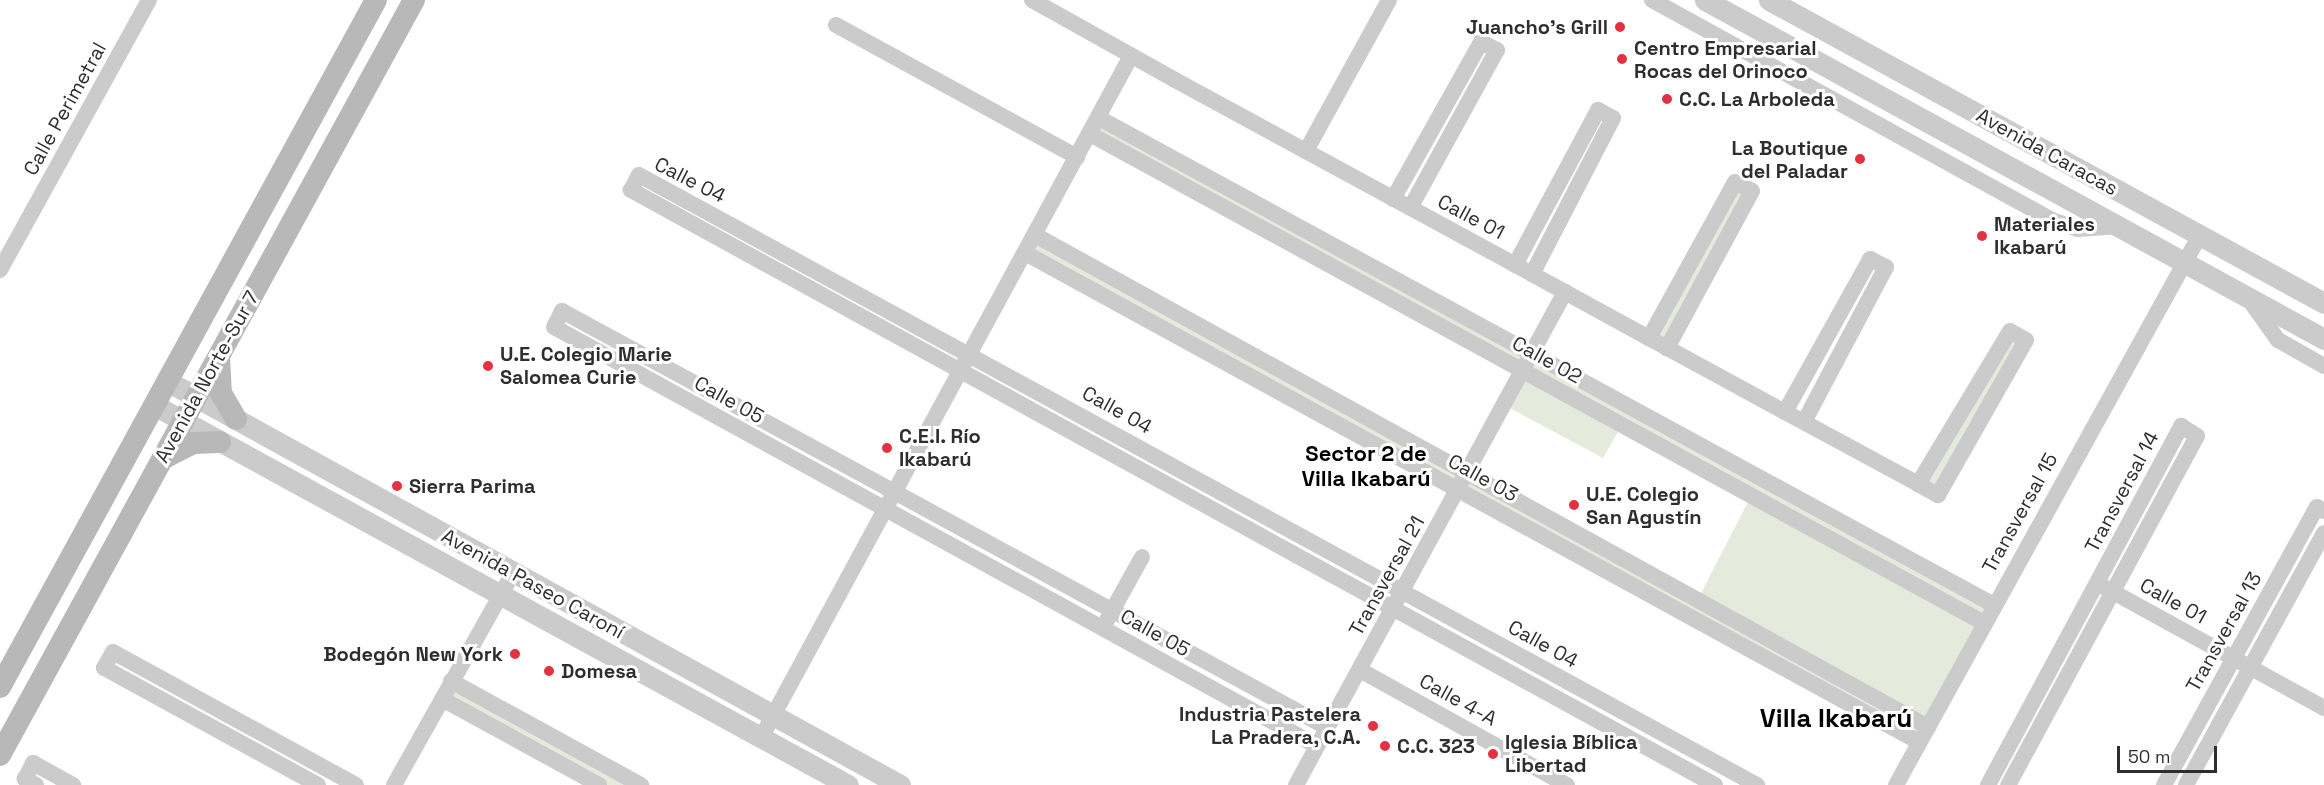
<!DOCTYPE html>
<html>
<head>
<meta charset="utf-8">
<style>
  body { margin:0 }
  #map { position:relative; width:2324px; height:785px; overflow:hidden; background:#fff; font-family:"Space Grotesk",sans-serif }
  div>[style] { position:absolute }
  .green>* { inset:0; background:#e4ebdc }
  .minor>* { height:16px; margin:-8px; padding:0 8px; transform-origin:8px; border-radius:8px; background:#cbcbcb }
  .tertiary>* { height:21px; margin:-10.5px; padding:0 10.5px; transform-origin:10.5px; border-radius:10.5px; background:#cbcbcb }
  .secondary>* { height:22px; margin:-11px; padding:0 11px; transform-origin:11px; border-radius:11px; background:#b8b8b8 }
  .dots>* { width:16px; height:16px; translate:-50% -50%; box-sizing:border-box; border:3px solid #fff; border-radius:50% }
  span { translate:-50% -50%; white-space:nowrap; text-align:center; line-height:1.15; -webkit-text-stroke:6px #fff; paint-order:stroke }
  .poi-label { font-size:20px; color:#2e2e2e; font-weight:700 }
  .right { translate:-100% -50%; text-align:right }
  .left { translate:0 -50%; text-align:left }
  .street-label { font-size:20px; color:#2e2e2e }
  .quarter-label { font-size:22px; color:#000; font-weight:700 }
  .district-label { font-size:26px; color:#000; font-weight:700 }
  .scale { position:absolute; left:2117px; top:746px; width:100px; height:27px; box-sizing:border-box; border:3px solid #2e2e2e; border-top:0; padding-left:8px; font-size:18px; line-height:21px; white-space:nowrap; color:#2e2e2e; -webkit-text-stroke:4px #fff; paint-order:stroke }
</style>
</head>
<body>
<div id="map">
  <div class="green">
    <div style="clip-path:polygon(1098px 118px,1994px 605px,1919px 743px,1025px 252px,1035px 235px,1698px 599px,1751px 496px,1622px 425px,1603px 458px,1504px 405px,1523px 371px,1089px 134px)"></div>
    <div style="clip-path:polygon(1735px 182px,1752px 191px,1667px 347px,1649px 337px)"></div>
    <div style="clip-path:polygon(2010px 331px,2026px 340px,1938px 495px,1921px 485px)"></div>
    <div style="clip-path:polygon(451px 681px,641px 785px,599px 785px,442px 699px)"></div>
  </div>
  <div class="minor">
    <div style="left:1032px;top:0;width:164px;rotate:29.2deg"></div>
    <div style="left:1175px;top:80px;width:406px;rotate:28.5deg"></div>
    <div style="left:1532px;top:274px;width:133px;rotate:28.7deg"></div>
    <div style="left:1649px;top:338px;width:155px;rotate:28.6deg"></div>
    <div style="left:1785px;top:412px;width:151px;rotate:28.4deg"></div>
    <div style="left:1918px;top:484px;width:23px;rotate:29deg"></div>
    <div style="left:1938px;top:495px;width:178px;rotate:-60.4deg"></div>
    <div style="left:2026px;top:340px;width:18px;rotate:-151deg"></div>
    <div style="left:2010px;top:331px;width:179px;rotate:121deg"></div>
    <div style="left:1652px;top:0;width:457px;rotate:28.8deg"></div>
    <div style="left:2052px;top:220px;width:28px;rotate:19deg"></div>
    <div style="left:2078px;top:229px;width:39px;rotate:-4deg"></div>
    <div style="left:836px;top:25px;width:275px;rotate:28.7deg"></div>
    <div style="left:1099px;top:118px;width:1019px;rotate:28.55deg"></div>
    <div style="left:1090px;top:134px;width:1019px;rotate:28.68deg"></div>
    <div style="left:1306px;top:151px;width:172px;rotate:-61.2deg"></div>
    <div style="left:1393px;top:199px;width:180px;rotate:-60.7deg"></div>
    <div style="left:1481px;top:42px;width:18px;rotate:27deg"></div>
    <div style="left:1497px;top:50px;width:180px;rotate:118.8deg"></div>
    <div style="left:1035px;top:235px;width:1020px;rotate:28.85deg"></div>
    <div style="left:1025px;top:253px;width:1019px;rotate:28.68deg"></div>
    <div style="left:1515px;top:265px;width:176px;rotate:-61.8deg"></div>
    <div style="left:1598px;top:110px;width:17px;rotate:28deg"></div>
    <div style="left:1613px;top:118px;width:176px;rotate:117.4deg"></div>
    <div style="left:0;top:270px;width:308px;rotate:-61.1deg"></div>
    <div style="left:2248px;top:298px;width:52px;rotate:54.5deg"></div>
    <div style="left:2278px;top:340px;width:53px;rotate:29.5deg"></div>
    <div style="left:1649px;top:338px;width:178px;rotate:-61.1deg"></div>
    <div style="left:1735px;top:182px;width:19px;rotate:28deg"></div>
    <div style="left:1752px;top:191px;width:179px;rotate:118.4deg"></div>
    <div style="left:1785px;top:412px;width:175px;rotate:-60.9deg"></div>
    <div style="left:1870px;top:259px;width:18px;rotate:27deg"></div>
    <div style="left:1886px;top:267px;width:175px;rotate:117.9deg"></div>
    <div style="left:2104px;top:587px;width:251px;rotate:28.8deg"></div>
    <div style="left:1107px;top:620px;width:72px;rotate:-60.9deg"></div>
    <div style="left:1360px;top:670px;width:237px;rotate:29.1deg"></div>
    <div style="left:451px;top:681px;width:217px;rotate:28.7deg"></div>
    <div style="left:442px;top:699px;width:179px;rotate:28.7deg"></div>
    <div style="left:761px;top:738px;width:776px;rotate:-61.52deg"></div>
    <div style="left:1317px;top:746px;width:870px;rotate:-151.23deg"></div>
    <div style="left:554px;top:327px;width:18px;rotate:-63deg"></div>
    <div style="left:562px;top:311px;width:872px;rotate:28.56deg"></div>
    <div style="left:36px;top:785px;width:13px;rotate:-151deg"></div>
    <div style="left:25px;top:779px;width:18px;rotate:-63deg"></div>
    <div style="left:33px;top:763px;width:46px;rotate:28.8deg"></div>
    <div style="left:318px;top:785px;width:244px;rotate:-151.3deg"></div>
    <div style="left:104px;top:668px;width:18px;rotate:-61deg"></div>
    <div style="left:113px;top:652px;width:277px;rotate:28.7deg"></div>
    <div style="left:394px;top:785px;width:243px;rotate:-60.7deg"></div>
    <div style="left:1296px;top:785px;width:562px;rotate:-61.38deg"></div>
    <div style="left:1715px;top:785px;width:1237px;rotate:-151.24deg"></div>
    <div style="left:631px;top:190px;width:17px;rotate:-62deg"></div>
    <div style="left:639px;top:175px;width:1274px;rotate:28.62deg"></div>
    <div style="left:1896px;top:785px;width:628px;rotate:-61.07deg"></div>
    <div style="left:1988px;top:785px;width:408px;rotate:-61.7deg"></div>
    <div style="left:2181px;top:426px;width:19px;rotate:32deg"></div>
    <div style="left:2197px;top:436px;width:397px;rotate:118.4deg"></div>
    <div style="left:2164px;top:785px;width:317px;rotate:-61.2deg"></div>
    <div style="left:2317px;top:507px;width:8px;rotate:30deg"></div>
    <div style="left:2186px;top:785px;width:287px;rotate:-61.3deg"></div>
  </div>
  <div class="tertiary">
    <div style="left:1705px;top:0;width:706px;rotate:28.71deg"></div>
    <div style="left:1769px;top:0;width:632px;rotate:28.63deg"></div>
    <div style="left:167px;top:381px;width:837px;rotate:28.86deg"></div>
    <div style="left:154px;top:405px;width:791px;rotate:28.7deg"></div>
  </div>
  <div class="secondary">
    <div style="left:219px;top:357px;width:36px;rotate:87deg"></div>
    <div style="left:221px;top:393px;width:30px;rotate:60deg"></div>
    <div style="left:164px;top:458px;width:33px;rotate:-27deg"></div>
    <div style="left:193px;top:443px;width:27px;rotate:-2deg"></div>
    <div style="left:0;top:687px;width:783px;rotate:-61.31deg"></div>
    <div style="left:0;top:755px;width:861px;rotate:-61.26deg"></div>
  </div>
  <div class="dots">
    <div style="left:1620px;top:27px;background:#e3313f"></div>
    <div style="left:1622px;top:59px;background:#e3313f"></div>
    <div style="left:1667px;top:99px;background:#e3313f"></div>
    <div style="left:1860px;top:159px;background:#e3313f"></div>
    <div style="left:1982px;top:236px;background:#e3313f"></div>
    <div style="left:488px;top:366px;background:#e3313f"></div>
    <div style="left:887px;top:448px;background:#e3313f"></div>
    <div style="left:397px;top:486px;background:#e3313f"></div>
    <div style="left:1574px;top:505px;background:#e3313f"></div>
    <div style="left:515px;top:654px;background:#e3313f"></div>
    <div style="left:549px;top:671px;background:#e3313f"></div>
    <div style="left:1373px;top:726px;background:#e3313f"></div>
    <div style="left:1385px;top:746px;background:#e3313f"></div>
    <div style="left:1493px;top:754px;background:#e3313f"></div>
  </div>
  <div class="poi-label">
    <span class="right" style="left:1608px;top:27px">Juancho's Grill</span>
    <span class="left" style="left:1634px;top:60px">Centro Empresarial<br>Rocas del Orinoco</span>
    <span class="left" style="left:1679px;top:99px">C.C. La Arboleda</span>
    <span class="right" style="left:1848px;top:160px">La Boutique<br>del Paladar</span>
    <span class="left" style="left:1994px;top:236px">Materiales<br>Ikabarú</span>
    <span class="left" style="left:500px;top:366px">U.E. Colegio Marie<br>Salomea Curie</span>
    <span class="left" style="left:899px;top:448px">C.E.I. Río<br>Ikabarú</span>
    <span class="left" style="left:409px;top:486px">Sierra Parima</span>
    <span class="left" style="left:1586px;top:506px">U.E. Colegio<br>San Agustín</span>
    <span class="right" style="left:503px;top:654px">Bodegón New York</span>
    <span class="left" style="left:561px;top:671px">Domesa</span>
    <span class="right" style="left:1361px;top:726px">Industria Pastelera<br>La Pradera, C.A.</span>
    <span class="left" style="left:1505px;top:754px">Iglesia Bíblica<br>Libertad</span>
    <span class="left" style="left:1397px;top:746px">C.C. 323</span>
  </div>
  <div class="street-label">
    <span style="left:65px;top:109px;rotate:-61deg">Calle Perimetral</span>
    <span style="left:2047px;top:152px;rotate:29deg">Avenida Caracas</span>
    <span style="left:690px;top:180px;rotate:27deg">Calle 04</span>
    <span style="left:1471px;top:217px;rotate:28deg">Calle 01</span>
    <span style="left:1547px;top:360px;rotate:29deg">Calle 02</span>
    <span style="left:207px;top:377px;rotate:-61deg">Avenida Norte-Sur 7</span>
    <span style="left:729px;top:400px;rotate:29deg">Calle 05</span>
    <span style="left:1117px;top:410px;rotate:29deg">Calle 04</span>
    <span style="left:1483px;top:478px;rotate:29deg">Calle 03</span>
    <span style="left:2122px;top:492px;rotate:-62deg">Transversal 14</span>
    <span style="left:2020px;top:513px;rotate:-61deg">Transversal 15</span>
    <span style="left:1387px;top:576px;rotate:-61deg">Transversal 21</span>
    <span style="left:533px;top:584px;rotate:29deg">Avenida Paseo Caroní</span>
    <span style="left:2173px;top:601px;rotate:29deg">Calle 01</span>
    <span style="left:2224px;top:632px;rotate:-61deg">Transversal 13</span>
    <span style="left:1155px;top:633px;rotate:29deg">Calle 05</span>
    <span style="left:1543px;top:644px;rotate:29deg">Calle 04</span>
    <span style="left:1458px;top:700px;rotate:29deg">Calle 4-A</span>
  </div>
  <div class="quarter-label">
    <span style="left:1366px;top:466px">Sector 2 de<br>Villa Ikabarú</span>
  </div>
  <div class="district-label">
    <span style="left:1836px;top:719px">Villa Ikabarú</span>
  </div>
  <div class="scale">50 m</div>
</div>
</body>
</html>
